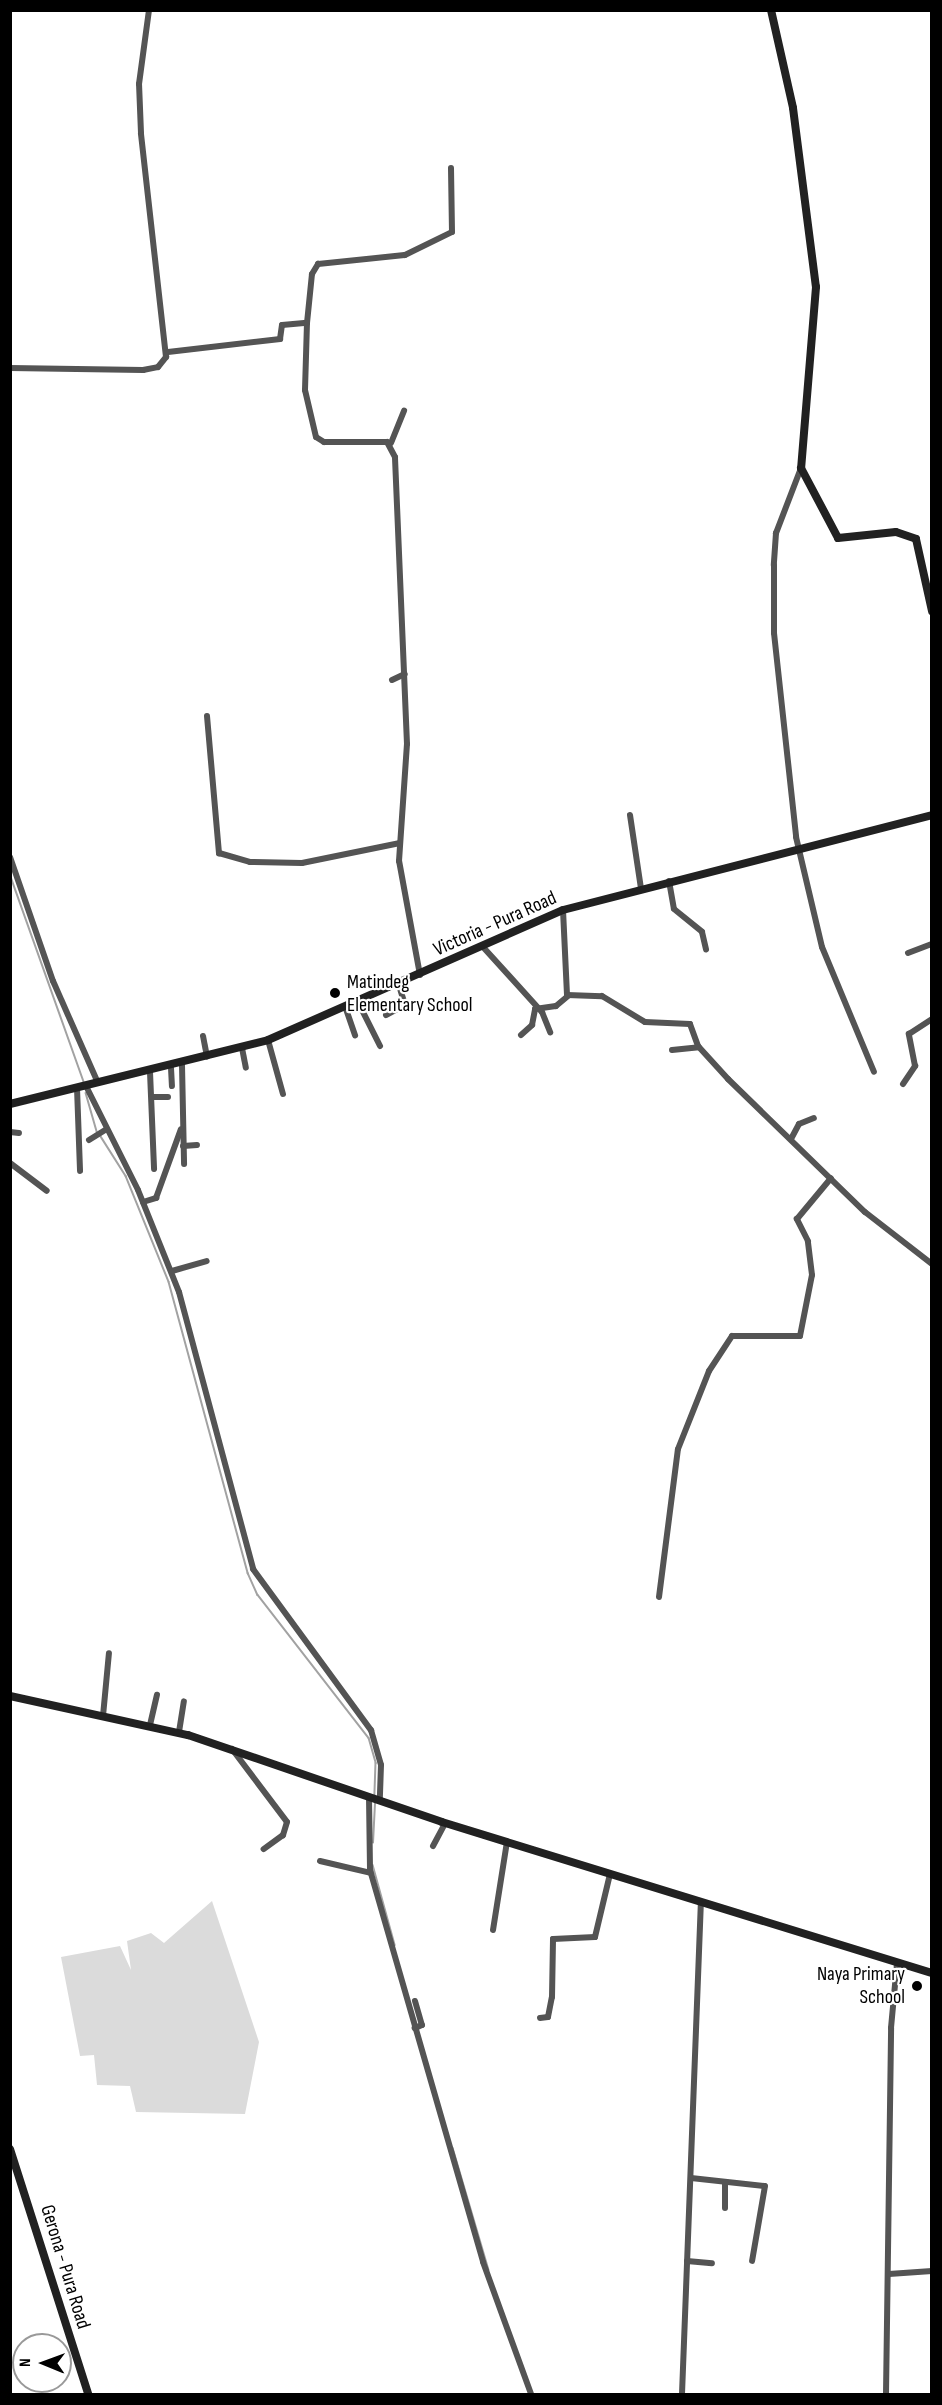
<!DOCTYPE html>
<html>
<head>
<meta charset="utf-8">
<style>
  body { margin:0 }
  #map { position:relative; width:942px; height:2405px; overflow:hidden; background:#fff; font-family:"Sofia Sans Condensed",sans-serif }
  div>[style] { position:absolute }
  .green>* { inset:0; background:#dbdbdb }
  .stream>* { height:1.5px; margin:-0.75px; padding:0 0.75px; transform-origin:0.75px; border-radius:0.75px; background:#a2a2a2 }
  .street>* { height:6px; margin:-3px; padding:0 3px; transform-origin:3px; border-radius:3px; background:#545454 }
  .secondary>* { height:8px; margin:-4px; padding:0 4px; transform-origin:4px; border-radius:4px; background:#212121 }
  .dots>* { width:16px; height:16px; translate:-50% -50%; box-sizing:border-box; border:3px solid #fff; border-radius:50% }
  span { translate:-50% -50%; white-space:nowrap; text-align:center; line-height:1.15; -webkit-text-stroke:4.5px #fff; paint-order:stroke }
  .street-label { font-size:20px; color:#000 }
  .poi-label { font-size:20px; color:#000 }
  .left { translate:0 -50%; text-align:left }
  .right { translate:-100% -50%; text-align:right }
  .frame { position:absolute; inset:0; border:12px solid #000; pointer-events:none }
  .north { position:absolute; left:12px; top:2333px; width:60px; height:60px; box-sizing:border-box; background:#fff; border:2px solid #999; border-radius:50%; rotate:271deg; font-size:16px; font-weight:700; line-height:24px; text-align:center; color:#000 }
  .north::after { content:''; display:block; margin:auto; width:21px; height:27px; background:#000; clip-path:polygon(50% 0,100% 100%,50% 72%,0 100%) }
</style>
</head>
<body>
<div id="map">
  <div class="green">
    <div style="clip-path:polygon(212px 1901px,259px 2042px,245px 2114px,136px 2112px,130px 2086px,97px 2085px,94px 2055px,80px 2056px,61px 1957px,120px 1946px,131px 1970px,127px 1941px,151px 1933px,164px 1943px)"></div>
  </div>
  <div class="stream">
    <div style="left:10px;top:874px;width:221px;rotate:70.4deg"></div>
    <div style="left:86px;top:1093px;width:40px;rotate:74deg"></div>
    <div style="left:100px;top:1135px;width:49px;rotate:57.6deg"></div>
    <div style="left:126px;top:1176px;width:114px;rotate:67.9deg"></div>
    <div style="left:169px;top:1282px;width:302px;rotate:74.8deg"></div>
    <div style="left:248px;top:1573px;width:24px;rotate:66deg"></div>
    <div style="left:258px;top:1595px;width:181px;rotate:52.2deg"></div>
    <div style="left:369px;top:1738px;width:26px;rotate:74deg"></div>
    <div style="left:376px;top:1763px;width:32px;rotate:92deg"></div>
    <div style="left:373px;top:1843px;width:40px;rotate:-87.1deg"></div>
    <div style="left:373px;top:1865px;width:83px;rotate:74.6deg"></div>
    <div style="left:453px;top:2148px;width:127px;rotate:73.6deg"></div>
  </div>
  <div class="street">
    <div style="left:168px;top:352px;width:113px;rotate:-6.6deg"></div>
    <div style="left:280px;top:339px;width:14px;rotate:-82deg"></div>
    <div style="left:282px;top:325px;width:25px;rotate:-5deg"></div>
    <div style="left:10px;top:368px;width:133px;rotate:0.9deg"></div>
    <div style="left:143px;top:370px;width:15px;rotate:-11deg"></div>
    <div style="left:158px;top:367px;width:13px;rotate:-51deg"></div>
    <div style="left:166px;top:357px;width:225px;rotate:-96.4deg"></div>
    <div style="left:141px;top:133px;width:49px;rotate:-92.3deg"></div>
    <div style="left:139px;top:84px;width:75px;rotate:-82.3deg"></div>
    <div style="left:391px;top:443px;width:35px;rotate:-68deg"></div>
    <div style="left:801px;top:468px;width:70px;rotate:111deg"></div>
    <div style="left:776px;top:533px;width:32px;rotate:94deg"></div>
    <div style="left:774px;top:565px;width:68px;rotate:90deg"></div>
    <div style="left:774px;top:633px;width:205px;rotate:83.8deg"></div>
    <div style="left:796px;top:837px;width:113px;rotate:76.7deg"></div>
    <div style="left:822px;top:947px;width:135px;rotate:67.4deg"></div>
    <div style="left:392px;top:680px;width:14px;rotate:-25deg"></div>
    <div style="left:207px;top:716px;width:138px;rotate:85deg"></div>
    <div style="left:219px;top:853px;width:32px;rotate:16deg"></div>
    <div style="left:250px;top:862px;width:52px;rotate:1.1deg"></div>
    <div style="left:302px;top:863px;width:100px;rotate:-11.5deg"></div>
    <div style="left:630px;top:815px;width:75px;rotate:81.5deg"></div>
    <div style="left:10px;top:857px;width:131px;rotate:70.9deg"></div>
    <div style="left:53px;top:981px;width:111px;rotate:66.2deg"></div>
    <div style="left:669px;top:881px;width:28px;rotate:80deg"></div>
    <div style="left:674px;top:909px;width:36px;rotate:39deg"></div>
    <div style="left:702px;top:932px;width:18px;rotate:77deg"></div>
    <div style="left:563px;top:910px;width:85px;rotate:87.3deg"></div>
    <div style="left:567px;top:995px;width:35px;rotate:2deg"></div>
    <div style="left:602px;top:996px;width:50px;rotate:31.2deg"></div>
    <div style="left:645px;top:1022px;width:45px;rotate:2.5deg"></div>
    <div style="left:690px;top:1024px;width:23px;rotate:70deg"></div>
    <div style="left:698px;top:1046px;width:45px;rotate:47.7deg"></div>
    <div style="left:728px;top:1079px;width:191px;rotate:44.2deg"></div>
    <div style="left:865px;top:1212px;width:85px;rotate:37.8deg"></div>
    <div style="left:483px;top:947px;width:88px;rotate:47.8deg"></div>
    <div style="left:542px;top:1012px;width:22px;rotate:68deg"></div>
    <div style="left:908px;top:953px;width:26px;rotate:-21deg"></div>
    <div style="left:420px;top:975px;width:116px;rotate:-100.4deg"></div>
    <div style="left:399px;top:861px;width:117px;rotate:-86.1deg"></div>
    <div style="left:407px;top:744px;width:287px;rotate:-92.4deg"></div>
    <div style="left:395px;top:457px;width:17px;rotate:-118deg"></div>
    <div style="left:387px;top:442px;width:63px;rotate:180deg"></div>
    <div style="left:324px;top:442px;width:9px;rotate:-148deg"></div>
    <div style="left:316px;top:437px;width:48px;rotate:-103.2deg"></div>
    <div style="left:305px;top:390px;width:67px;rotate:-88.3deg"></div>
    <div style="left:307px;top:323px;width:49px;rotate:-84.2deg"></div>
    <div style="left:312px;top:274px;width:12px;rotate:-59deg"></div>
    <div style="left:318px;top:264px;width:87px;rotate:-5.9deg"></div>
    <div style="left:405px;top:255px;width:52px;rotate:-26.1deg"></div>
    <div style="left:452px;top:232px;width:64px;rotate:-90.9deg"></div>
    <div style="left:359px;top:1004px;width:47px;rotate:63.4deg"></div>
    <div style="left:346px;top:1009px;width:28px;rotate:71deg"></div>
    <div style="left:386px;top:1015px;width:21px;rotate:-28deg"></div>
    <div style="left:405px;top:1005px;width:21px;rotate:-107deg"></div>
    <div style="left:521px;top:1035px;width:15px;rotate:-42deg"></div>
    <div style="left:532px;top:1025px;width:16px;rotate:-79deg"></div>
    <div style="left:535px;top:1009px;width:21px;rotate:-8deg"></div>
    <div style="left:556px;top:1006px;width:16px;rotate:-40deg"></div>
    <div style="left:203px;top:1036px;width:21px;rotate:79deg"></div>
    <div style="left:268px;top:1040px;width:56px;rotate:74.5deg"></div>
    <div style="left:242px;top:1048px;width:20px;rotate:79deg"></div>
    <div style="left:672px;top:1050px;width:27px;rotate:-6deg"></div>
    <div style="left:182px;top:1065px;width:99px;rotate:88.8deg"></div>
    <div style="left:171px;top:1068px;width:18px;rotate:87deg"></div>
    <div style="left:150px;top:1072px;width:97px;rotate:87.6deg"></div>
    <div style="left:903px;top:1084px;width:22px;rotate:-56deg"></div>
    <div style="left:915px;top:1066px;width:33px;rotate:-101deg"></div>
    <div style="left:909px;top:1034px;width:27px;rotate:-33deg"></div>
    <div style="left:86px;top:1086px;width:116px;rotate:63.4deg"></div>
    <div style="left:138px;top:1190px;width:110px;rotate:68.1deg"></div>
    <div style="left:179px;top:1292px;width:287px;rotate:75deg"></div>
    <div style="left:253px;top:1569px;width:200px;rotate:53.8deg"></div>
    <div style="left:371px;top:1730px;width:36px;rotate:74deg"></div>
    <div style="left:381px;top:1765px;width:36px;rotate:92deg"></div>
    <div style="left:77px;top:1088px;width:83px;rotate:87.9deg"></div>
    <div style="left:152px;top:1097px;width:16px"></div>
    <div style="left:10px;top:1132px;width:9px;rotate:6deg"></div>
    <div style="left:791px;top:1139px;width:17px;rotate:-62deg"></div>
    <div style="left:799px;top:1124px;width:16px;rotate:-22deg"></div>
    <div style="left:89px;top:1140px;width:19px;rotate:-32deg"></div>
    <div style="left:183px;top:1146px;width:14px;rotate:-4deg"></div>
    <div style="left:10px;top:1163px;width:46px;rotate:37.1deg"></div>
    <div style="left:143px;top:1202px;width:14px;rotate:-17deg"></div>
    <div style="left:156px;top:1198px;width:73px;rotate:-70.1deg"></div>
    <div style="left:172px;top:1271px;width:36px;rotate:-16deg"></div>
    <div style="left:659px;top:1597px;width:149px;rotate:-82.7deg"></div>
    <div style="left:678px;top:1449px;width:84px;rotate:-68.3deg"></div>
    <div style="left:709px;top:1371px;width:42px;rotate:-56.7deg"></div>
    <div style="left:732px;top:1336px;width:68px"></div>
    <div style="left:800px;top:1336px;width:62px;rotate:-78.9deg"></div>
    <div style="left:812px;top:1275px;width:34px;rotate:-97deg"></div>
    <div style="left:808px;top:1241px;width:25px;rotate:-117deg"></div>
    <div style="left:797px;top:1219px;width:53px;rotate:-50.3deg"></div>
    <div style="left:103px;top:1716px;width:63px;rotate:-84.6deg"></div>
    <div style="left:150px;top:1725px;width:31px;rotate:-77deg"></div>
    <div style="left:179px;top:1732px;width:31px;rotate:-81deg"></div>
    <div style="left:232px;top:1749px;width:91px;rotate:53deg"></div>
    <div style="left:287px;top:1822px;width:14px;rotate:107deg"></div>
    <div style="left:283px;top:1835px;width:24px;rotate:144deg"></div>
    <div style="left:369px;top:1797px;width:73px;rotate:89.2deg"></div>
    <div style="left:370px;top:1870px;width:408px;rotate:73.9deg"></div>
    <div style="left:483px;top:2262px;width:140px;rotate:70deg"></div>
    <div style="left:433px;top:1846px;width:26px;rotate:-62deg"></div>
    <div style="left:320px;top:1861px;width:52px;rotate:13.2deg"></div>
    <div style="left:493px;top:1930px;width:89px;rotate:-81deg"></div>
    <div style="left:415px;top:2001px;width:25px;rotate:74deg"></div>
    <div style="left:422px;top:2025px;width:8px;rotate:157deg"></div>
    <div style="left:540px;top:2018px;width:8px;rotate:-7deg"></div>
    <div style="left:548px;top:2017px;width:20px;rotate:-79deg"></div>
    <div style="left:552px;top:1997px;width:58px;rotate:-89deg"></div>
    <div style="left:553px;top:1939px;width:42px;rotate:-2.7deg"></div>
    <div style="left:595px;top:1937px;width:65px;rotate:-76.6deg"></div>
    <div style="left:691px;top:2178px;width:74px;rotate:6.2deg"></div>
    <div style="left:765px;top:2186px;width:76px;rotate:99.8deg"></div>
    <div style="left:725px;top:2208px;width:26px;rotate:-90deg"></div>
    <div style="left:687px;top:2261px;width:25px;rotate:5deg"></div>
    <div style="left:889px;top:2274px;width:43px;rotate:-4deg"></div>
    <div style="left:682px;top:2394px;width:491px;rotate:-87.8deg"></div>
    <div style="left:886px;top:2394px;width:366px;rotate:-89.2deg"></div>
    <div style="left:891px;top:2028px;width:65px;rotate:-84.7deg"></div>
  </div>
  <div class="secondary">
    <div style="left:771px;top:10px;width:100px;rotate:77.3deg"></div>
    <div style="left:793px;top:108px;width:180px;rotate:82.7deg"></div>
    <div style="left:816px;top:287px;width:182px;rotate:94.7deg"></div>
    <div style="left:801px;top:468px;width:79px;rotate:62.1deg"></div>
    <div style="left:838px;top:538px;width:58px;rotate:-5.9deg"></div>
    <div style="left:896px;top:532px;width:21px;rotate:19deg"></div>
    <div style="left:916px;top:539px;width:74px;rotate:77.5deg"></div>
    <div style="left:10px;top:1104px;width:266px;rotate:-13.9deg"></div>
    <div style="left:268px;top:1040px;width:322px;rotate:-23.8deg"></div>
    <div style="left:563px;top:910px;width:381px;rotate:-14.4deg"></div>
    <div style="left:10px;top:1696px;width:182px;rotate:12.4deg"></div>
    <div style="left:188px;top:1735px;width:268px;rotate:18.9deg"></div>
    <div style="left:442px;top:1822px;width:513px;rotate:17.13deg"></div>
    <div style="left:10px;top:2149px;width:257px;rotate:72.3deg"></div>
  </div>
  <div class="dots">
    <div style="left:335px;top:993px;background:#000"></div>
    <div style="left:917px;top:1986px;background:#000"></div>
  </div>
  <div class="street-label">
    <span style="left:495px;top:924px;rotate:-24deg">Victoria - Pura Road</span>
    <span style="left:65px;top:2267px;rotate:73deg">Gerona - Pura Road</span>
  </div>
  <div class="poi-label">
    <span class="left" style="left:347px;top:994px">Matindeg<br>Elementary School</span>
    <span class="right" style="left:905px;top:1986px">Naya Primary<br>School</span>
  </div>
  <div class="frame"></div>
  <div class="north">N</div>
</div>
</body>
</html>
